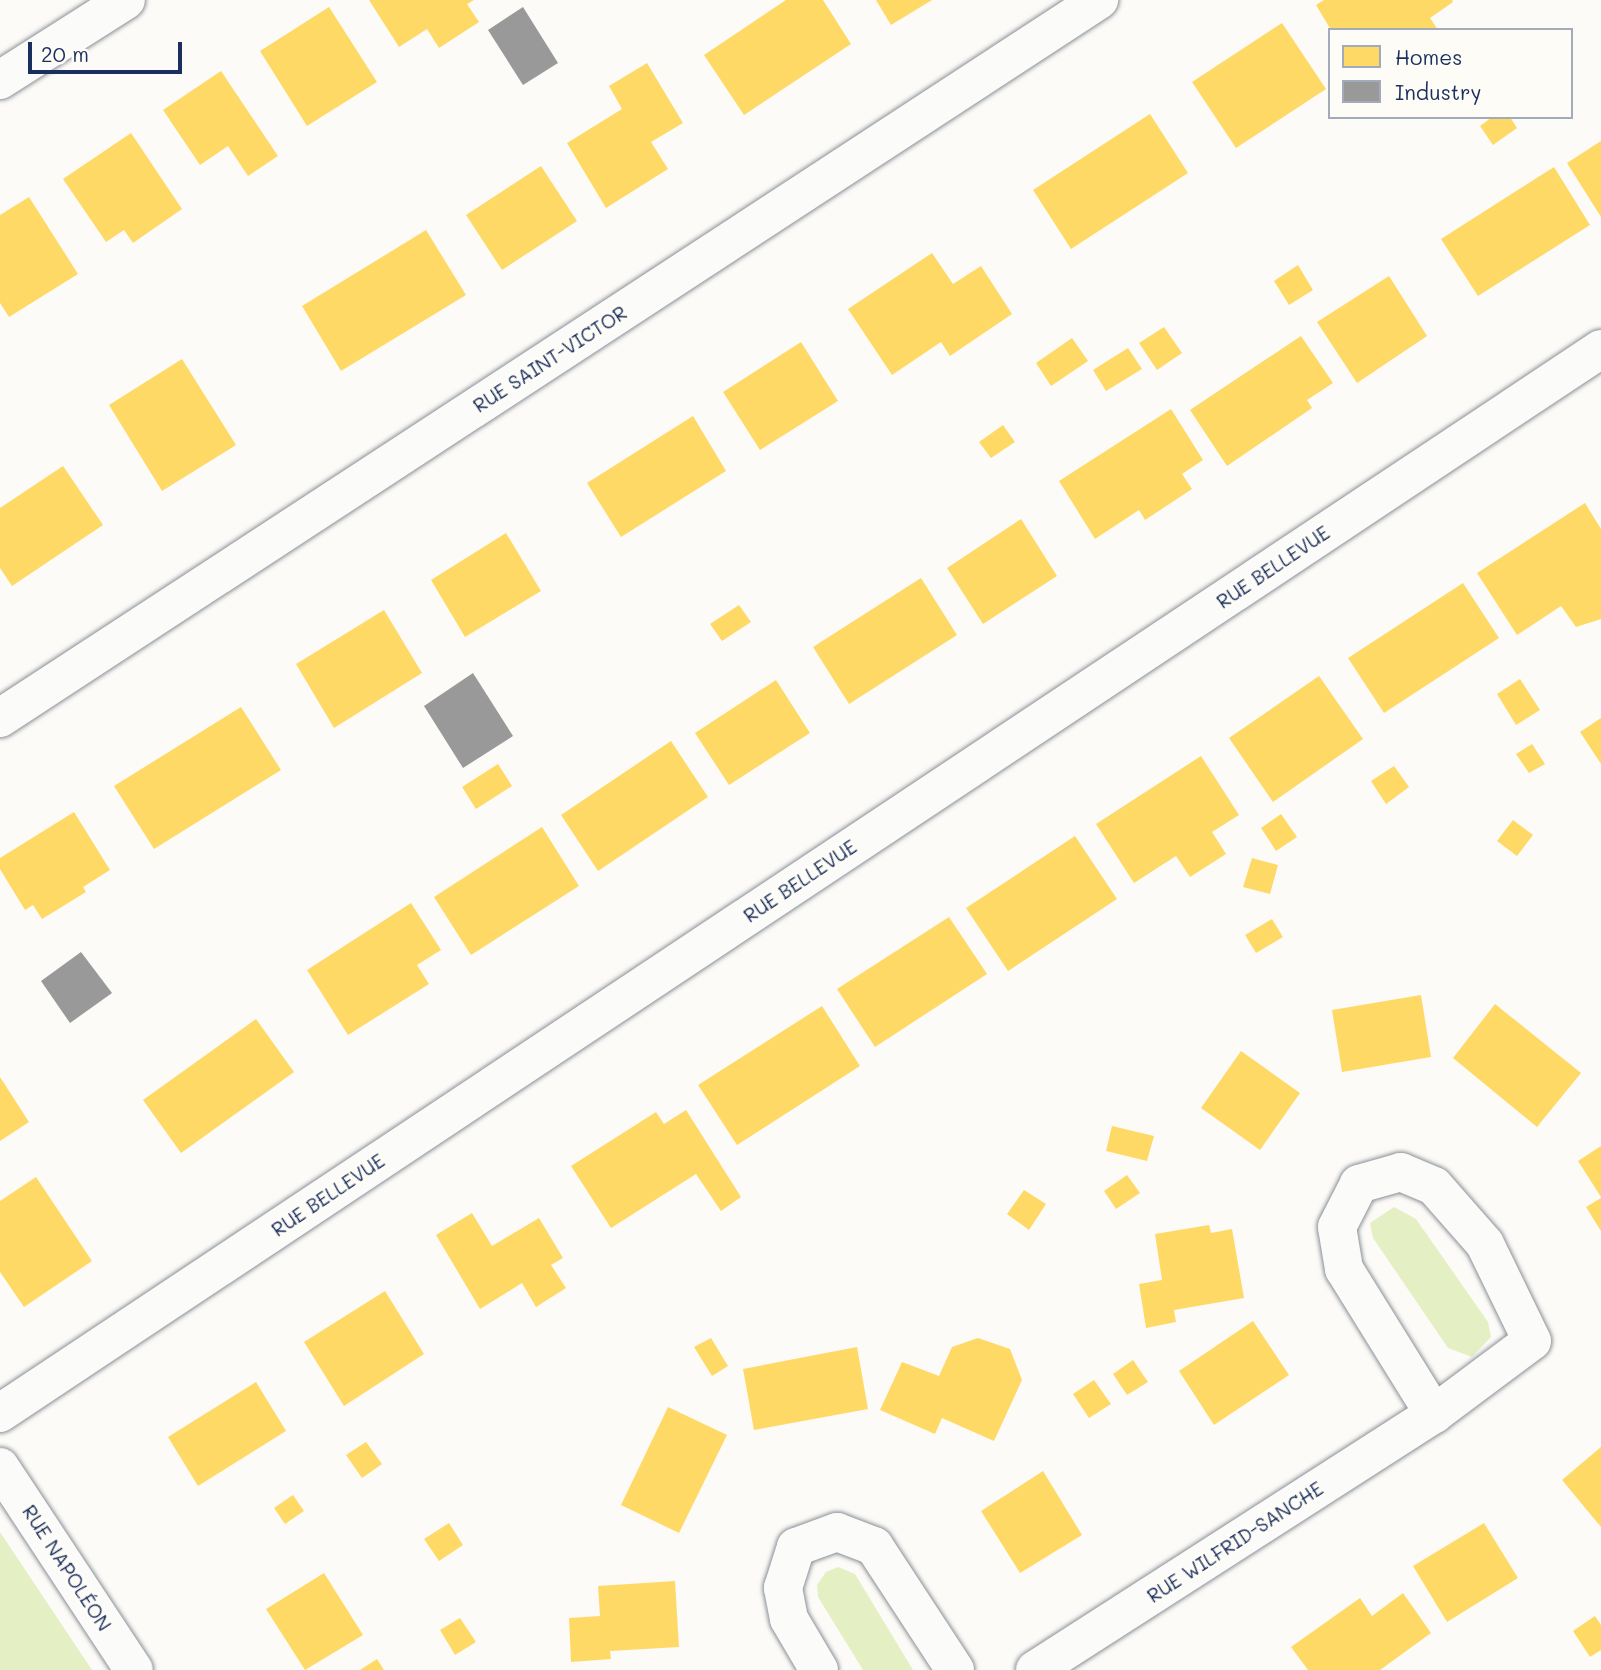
<!DOCTYPE html>
<html>
<head>
<meta charset="utf-8">
<style>
  body { margin:0 }
  #map { position:relative; width:1601px; height:1670px; overflow:hidden; background:#fcfbf8; font-family:Mali,sans-serif }
  div>[style] { position:absolute }
  .green>* { inset:0; background:#e5efc4 }
  .homes>* { inset:0; background:#ffd966 }
  .industry>* { inset:0; background:#999 }
  .roads { filter:drop-shadow(0 0 2px #8c9097) drop-shadow(0 0 2px #8c9097) }
  .street>* { height:38px; margin:-19px; padding:0 19px; transform-origin:19px; border-radius:19px; background:#fbfbf9 }
  span { translate:-50% -50%; white-space:nowrap; text-align:center; line-height:1.15; -webkit-text-stroke:7px #fdfcf7; paint-order:stroke }
  .street-label { font-size:19px; color:#1b2f5e }
  .legend { position:absolute; left:1328px; top:28px; width:245px; height:91px; box-sizing:border-box; background:#fdfcf7; border:2px solid #a3aaba; margin:0; padding:9px 12px; list-style:none; font-size:21px; color:#1b2f5e }
  .legend li { display:flex; align-items:center; gap:14px; height:35px }
  .legend b { width:35px; border:2px solid #a3aaba }
  .scale { position:absolute; left:28px; top:42px; width:154px; height:32px; box-sizing:border-box; border:4px solid #1b2f5e; border-top:0; padding-left:9px; font-size:21px; line-height:24px; white-space:nowrap; color:#1b2f5e; -webkit-text-stroke:5px #fdfcf7; paint-order:stroke }
</style>
</head>
<body>
<div id="map">
  <div class="green">
    <div style="clip-path:polygon(1394px 1207px,1416px 1219px,1488px 1322px,1491px 1337px,1472px 1357px,1448px 1348px,1373px 1238px,1370px 1223px)"></div>
    <div style="clip-path:polygon(0 1532px,92px 1670px,0 1670px)"></div>
    <div style="clip-path:polygon(838px 1567px,855px 1574px,913px 1670px,863px 1670px,818px 1597px,817px 1585px,826px 1572px)"></div>
  </div>
  <div class="homes">
    <div style="clip-path:polygon(369px 0,474px 0,467px 4px,479px 22px,439px 48px,427px 29px,399px 47px)"></div>
    <div style="clip-path:polygon(786px 0,823px 0,851px 44px,744px 115px,704px 55px)"></div>
    <div style="clip-path:polygon(876px 0,932px 0,891px 25px)"></div>
    <div style="clip-path:polygon(1324px 0,1452px 0,1453px 2px,1430px 18px,1438px 30px,1331px 30px,1316px 5px)"></div>
    <div style="clip-path:polygon(329px 7px,377px 82px,307px 126px,260px 51px)"></div>
    <div style="clip-path:polygon(1282px 23px,1326px 89px,1236px 148px,1192px 82px)"></div>
    <div style="clip-path:polygon(647px 63px,683px 123px,651px 142px,668px 169px,606px 208px,567px 143px,622px 109px,609px 86px)"></div>
    <div style="clip-path:polygon(221px 71px,278px 156px,248px 176px,228px 146px,200px 165px,163px 110px)"></div>
    <div style="clip-path:polygon(1150px 114px,1188px 173px,1071px 249px,1033px 190px)"></div>
    <div style="clip-path:polygon(1492px 117px,1510px 117px,1517px 128px,1493px 145px,1480px 126px)"></div>
    <div style="clip-path:polygon(131px 133px,182px 209px,133px 243px,124px 230px,106px 242px,63px 179px)"></div>
    <div style="clip-path:polygon(1601px 141px,1601px 217px,1567px 163px)"></div>
    <div style="clip-path:polygon(541px 166px,577px 221px,502px 270px,466px 215px)"></div>
    <div style="clip-path:polygon(1554px 167px,1590px 225px,1478px 296px,1441px 239px)"></div>
    <div style="clip-path:polygon(29px 197px,78px 274px,9px 317px,0 303px,0 215px)"></div>
    <div style="clip-path:polygon(426px 230px,466px 295px,341px 371px,302px 306px)"></div>
    <div style="clip-path:polygon(932px 253px,953px 284px,981px 266px,1012px 314px,950px 356px,941px 342px,892px 375px,848px 309px)"></div>
    <div style="clip-path:polygon(1298px 265px,1313px 290px,1289px 305px,1274px 281px)"></div>
    <div style="clip-path:polygon(1389px 276px,1427px 336px,1357px 383px,1317px 322px)"></div>
    <div style="clip-path:polygon(1164px 327px,1182px 353px,1157px 370px,1139px 343px)"></div>
    <div style="clip-path:polygon(1301px 336px,1333px 383px,1307px 400px,1312px 408px,1227px 466px,1190px 410px)"></div>
    <div style="clip-path:polygon(1072px 338px,1088px 361px,1051px 386px,1036px 363px)"></div>
    <div style="clip-path:polygon(801px 342px,838px 401px,760px 450px,723px 392px)"></div>
    <div style="clip-path:polygon(1128px 348px,1142px 369px,1106px 391px,1093px 370px)"></div>
    <div style="clip-path:polygon(182px 359px,236px 445px,162px 491px,109px 405px)"></div>
    <div style="clip-path:polygon(1171px 409px,1203px 460px,1182px 474px,1192px 489px,1145px 520px,1139px 510px,1095px 539px,1059px 481px)"></div>
    <div style="clip-path:polygon(693px 416px,726px 471px,621px 537px,587px 483px)"></div>
    <div style="clip-path:polygon(1003px 425px,1015px 442px,991px 458px,979px 442px)"></div>
    <div style="clip-path:polygon(63px 466px,103px 525px,12px 586px,0 568px,0 508px)"></div>
    <div style="clip-path:polygon(1585px 503px,1601px 529px,1601px 619px,1576px 627px,1561px 606px,1517px 635px,1477px 573px)"></div>
    <div style="clip-path:polygon(1021px 519px,1057px 576px,983px 624px,947px 568px)"></div>
    <div style="clip-path:polygon(506px 533px,541px 591px,465px 637px,431px 580px)"></div>
    <div style="clip-path:polygon(921px 578px,957px 635px,849px 704px,813px 647px)"></div>
    <div style="clip-path:polygon(1463px 583px,1499px 638px,1384px 713px,1348px 658px)"></div>
    <div style="clip-path:polygon(739px 605px,751px 622px,722px 641px,710px 624px)"></div>
    <div style="clip-path:polygon(384px 610px,422px 673px,334px 728px,296px 664px)"></div>
    <div style="clip-path:polygon(1319px 676px,1363px 739px,1273px 802px,1229px 738px)"></div>
    <div style="clip-path:polygon(1520px 679px,1540px 710px,1516px 725px,1497px 694px)"></div>
    <div style="clip-path:polygon(776px 680px,810px 733px,729px 785px,695px 733px)"></div>
    <div style="clip-path:polygon(241px 707px,281px 770px,154px 849px,114px 786px)"></div>
    <div style="clip-path:polygon(1601px 718px,1601px 764px,1580px 732px)"></div>
    <div style="clip-path:polygon(671px 741px,708px 797px,598px 871px,561px 815px)"></div>
    <div style="clip-path:polygon(1532px 744px,1545px 764px,1529px 773px,1516px 754px)"></div>
    <div style="clip-path:polygon(1201px 756px,1239px 815px,1212px 832px,1226px 854px,1190px 877px,1176px 856px,1134px 883px,1096px 824px)"></div>
    <div style="clip-path:polygon(498px 764px,512px 786px,476px 809px,462px 787px)"></div>
    <div style="clip-path:polygon(1394px 766px,1409px 787px,1386px 804px,1371px 781px)"></div>
    <div style="clip-path:polygon(74px 812px,110px 870px,83px 887px,86px 892px,42px 919px,33px 905px,25px 910px,0 869px,0 858px)"></div>
    <div style="clip-path:polygon(1281px 814px,1297px 837px,1276px 851px,1261px 828px)"></div>
    <div style="clip-path:polygon(1513px 820px,1533px 835px,1517px 856px,1497px 841px)"></div>
    <div style="clip-path:polygon(542px 827px,579px 886px,471px 955px,434px 897px)"></div>
    <div style="clip-path:polygon(1075px 836px,1117px 899px,1008px 971px,966px 908px)"></div>
    <div style="clip-path:polygon(1252px 858px,1278px 865px,1270px 894px,1243px 887px)"></div>
    <div style="clip-path:polygon(411px 903px,441px 950px,417px 965px,429px 984px,348px 1035px,307px 970px)"></div>
    <div style="clip-path:polygon(949px 917px,987px 974px,875px 1047px,837px 989px)"></div>
    <div style="clip-path:polygon(1272px 919px,1283px 937px,1256px 953px,1245px 935px)"></div>
    <div style="clip-path:polygon(1421px 995px,1431px 1057px,1342px 1072px,1332px 1010px)"></div>
    <div style="clip-path:polygon(1495px 1004px,1581px 1073px,1537px 1127px,1453px 1058px)"></div>
    <div style="clip-path:polygon(822px 1006px,860px 1066px,737px 1145px,698px 1085px)"></div>
    <div style="clip-path:polygon(256px 1019px,294px 1072px,181px 1153px,143px 1100px)"></div>
    <div style="clip-path:polygon(1241px 1051px,1300px 1093px,1260px 1150px,1201px 1108px)"></div>
    <div style="clip-path:polygon(0 1077px,29px 1122px,0 1141px)"></div>
    <div style="clip-path:polygon(686px 1110px,741px 1197px,721px 1211px,696px 1174px,611px 1228px,571px 1166px,656px 1112px,664px 1124px)"></div>
    <div style="clip-path:polygon(1112px 1126px,1154px 1136px,1147px 1161px,1106px 1151px)"></div>
    <div style="clip-path:polygon(1601px 1146px,1601px 1197px,1578px 1161px)"></div>
    <div style="clip-path:polygon(1127px 1175px,1140px 1193px,1116px 1209px,1104px 1191px)"></div>
    <div style="clip-path:polygon(36px 1177px,92px 1261px,24px 1307px,0 1272px,0 1201px)"></div>
    <div style="clip-path:polygon(1024px 1190px,1046px 1204px,1029px 1230px,1007px 1214px)"></div>
    <div style="clip-path:polygon(1601px 1198px,1601px 1231px,1586px 1207px)"></div>
    <div style="clip-path:polygon(472px 1213px,492px 1246px,539px 1218px,563px 1258px,551px 1265px,566px 1288px,536px 1307px,522px 1283px,480px 1309px,436px 1235px)"></div>
    <div style="clip-path:polygon(1209px 1225px,1211px 1233px,1232px 1229px,1244px 1298px,1174px 1310px,1176px 1322px,1146px 1328px,1139px 1284px,1162px 1280px,1155px 1234px)"></div>
    <div style="clip-path:polygon(385px 1291px,424px 1354px,344px 1406px,304px 1342px)"></div>
    <div style="clip-path:polygon(1253px 1321px,1289px 1375px,1214px 1425px,1179px 1371px)"></div>
    <div style="clip-path:polygon(711px 1338px,728px 1366px,712px 1376px,694px 1347px)"></div>
    <div style="clip-path:polygon(978px 1338px,1010px 1349px,1022px 1380px,994px 1441px,942px 1418px,935px 1434px,880px 1410px,902px 1362px,939px 1376px,952px 1347px)"></div>
    <div style="clip-path:polygon(857px 1347px,868px 1409px,754px 1430px,743px 1369px)"></div>
    <div style="clip-path:polygon(1133px 1360px,1148px 1382px,1127px 1395px,1113px 1374px)"></div>
    <div style="clip-path:polygon(1094px 1380px,1111px 1404px,1089px 1418px,1073px 1394px)"></div>
    <div style="clip-path:polygon(256px 1382px,286px 1431px,198px 1486px,168px 1437px)"></div>
    <div style="clip-path:polygon(668px 1407px,727px 1435px,679px 1533px,621px 1505px)"></div>
    <div style="clip-path:polygon(366px 1442px,382px 1464px,362px 1478px,346px 1455px)"></div>
    <div style="clip-path:polygon(1601px 1447px,1601px 1527px,1562px 1480px)"></div>
    <div style="clip-path:polygon(1043px 1471px,1082px 1535px,1020px 1573px,981px 1511px)"></div>
    <div style="clip-path:polygon(293px 1495px,304px 1511px,285px 1524px,274px 1508px)"></div>
    <div style="clip-path:polygon(449px 1523px,463px 1545px,439px 1561px,424px 1539px)"></div>
    <div style="clip-path:polygon(1484px 1523px,1518px 1578px,1447px 1622px,1413px 1566px)"></div>
    <div style="clip-path:polygon(324px 1573px,363px 1635px,305px 1670px,266px 1609px)"></div>
    <div style="clip-path:polygon(675px 1581px,679px 1647px,610px 1651px,611px 1659px,571px 1662px,569px 1618px,600px 1616px,598px 1586px)"></div>
    <div style="clip-path:polygon(1403px 1593px,1431px 1633px,1380px 1670px,1308px 1670px,1291px 1647px,1360px 1598px,1372px 1616px)"></div>
    <div style="clip-path:polygon(1595px 1616px,1601px 1625px,1601px 1650px,1590px 1657px,1573px 1631px)"></div>
    <div style="clip-path:polygon(460px 1618px,476px 1642px,455px 1655px,440px 1630px)"></div>
    <div style="clip-path:polygon(377px 1659px,384px 1670px,360px 1670px)"></div>
  </div>
  <div class="industry">
    <div style="clip-path:polygon(523px 7px,558px 63px,523px 85px,488px 30px)"></div>
    <div style="clip-path:polygon(473px 673px,513px 736px,463px 768px,424px 706px)"></div>
    <div style="clip-path:polygon(81px 952px,112px 993px,70px 1023px,41px 981px)"></div>
  </div>
  <div class="roads">
    <div class="street">
      <div style="left:0;top:80px;width:149px;rotate:-32.4deg"></div>
      <div style="left:0;top:718px;width:1313px;rotate:-33.16deg"></div>
      <div style="left:0;top:1413px;width:1922px;rotate:-33.61deg"></div>
      <div style="left:0;top:1467px;width:243px;rotate:56.6deg"></div>
      <div style="left:819px;top:1670px;width:59px;rotate:-120.5deg"></div>
      <div style="left:789px;top:1619px;width:32px;rotate:-101deg"></div>
      <div style="left:783px;top:1588px;width:43px;rotate:-72.4deg"></div>
      <div style="left:796px;top:1547px;width:44px;rotate:-20.1deg"></div>
      <div style="left:837px;top:1532px;width:40px;rotate:21deg"></div>
      <div style="left:874px;top:1546px;width:148px;rotate:56.8deg"></div>
      <div style="left:1035px;top:1670px;width:474px;rotate:-32.7deg"></div>
      <div style="left:1434px;top:1414px;width:122px;rotate:-36.7deg"></div>
      <div style="left:1532px;top:1341px;width:108px;rotate:-115.9deg"></div>
      <div style="left:1485px;top:1244px;width:77px;rotate:-131.3deg"></div>
      <div style="left:1434px;top:1186px;width:36px;rotate:-157deg"></div>
      <div style="left:1401px;top:1172px;width:44px;rotate:164.1deg"></div>
      <div style="left:1359px;top:1184px;width:48px;rotate:117.1deg"></div>
      <div style="left:1337px;top:1227px;width:43px;rotate:80.5deg"></div>
      <div style="left:1344px;top:1269px;width:171px;rotate:58.2deg"></div>
    </div>
  </div>
  <div class="street-label">
    <span style="left:550px;top:359px;rotate:-33deg">RUE SAINT-VICTOR</span>
    <span style="left:1273px;top:567px;rotate:-34deg">RUE BELLEVUE</span>
    <span style="left:800px;top:881px;rotate:-34deg">RUE BELLEVUE</span>
    <span style="left:328px;top:1195px;rotate:-34deg">RUE BELLEVUE</span>
    <span style="left:1235px;top:1542px;rotate:-33deg">RUE WILFRID-SANCHE</span>
    <span style="left:67px;top:1568px;rotate:57deg">RUE NAPOLÉON</span>
  </div>
  <ul class="legend">
  <li><b style="height:19px;background:#ffd966"></b>Homes</li>
  <li><b style="height:19px;background:#999"></b>Industry</li>
  </ul>
  <div class="scale">20 m</div>
</div>
</body>
</html>
